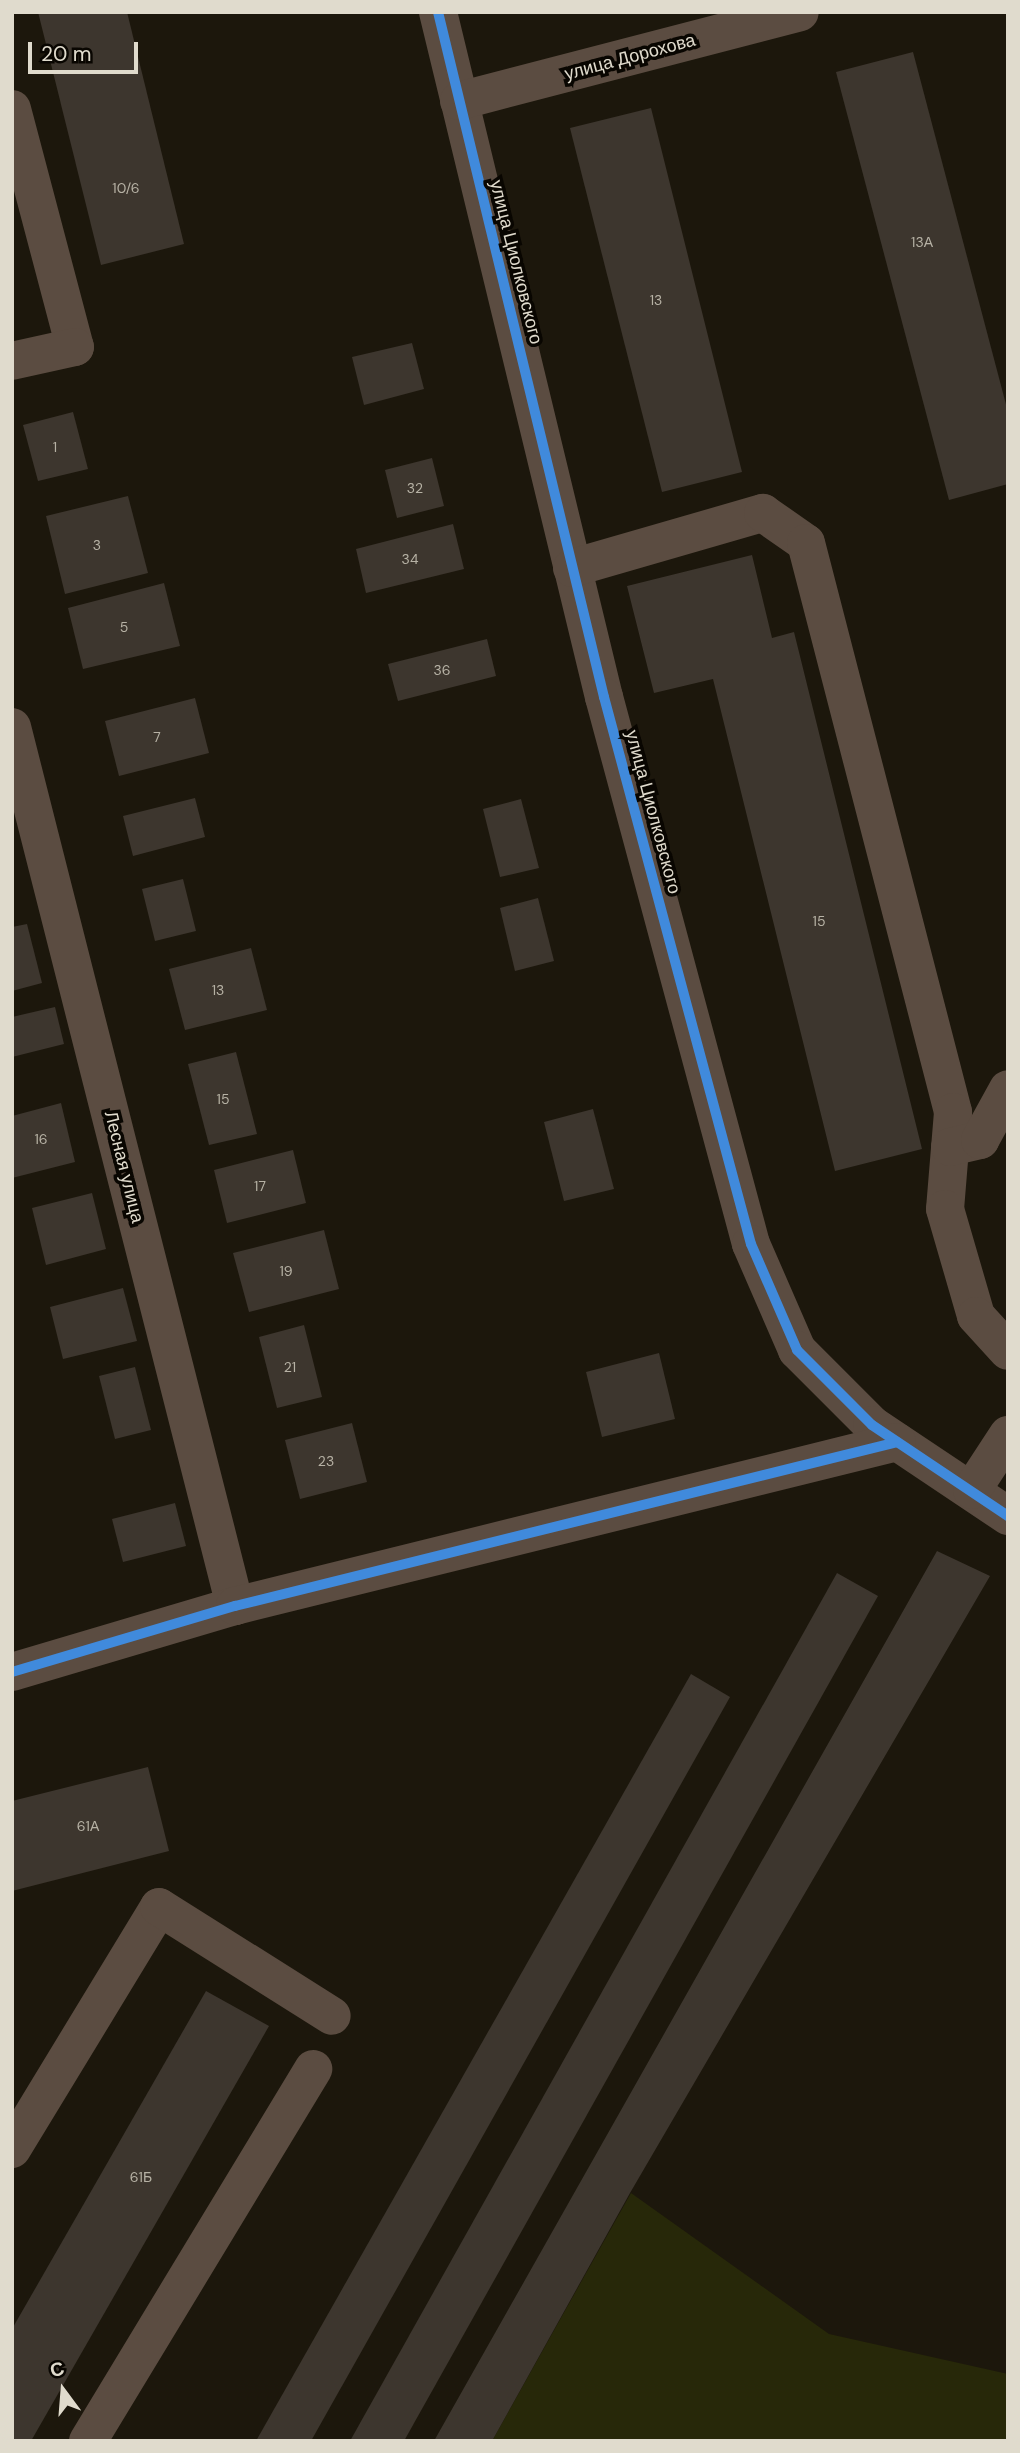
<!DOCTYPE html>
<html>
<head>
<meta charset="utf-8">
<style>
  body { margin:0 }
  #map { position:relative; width:1020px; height:2453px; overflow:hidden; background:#1c170c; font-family:"DM Sans",sans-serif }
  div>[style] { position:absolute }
  .green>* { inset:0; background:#272809 }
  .building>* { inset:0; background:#3d362e }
  .minor>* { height:38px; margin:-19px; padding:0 19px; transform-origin:19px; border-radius:19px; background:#5b4c41 }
  .cycleway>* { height:10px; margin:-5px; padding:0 5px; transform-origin:5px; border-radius:5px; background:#408adc }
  span { translate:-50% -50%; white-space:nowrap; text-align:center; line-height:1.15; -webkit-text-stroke:7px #090601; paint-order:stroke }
  .number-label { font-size:14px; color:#b7b2a5 }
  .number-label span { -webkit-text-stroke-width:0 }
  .street-label { font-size:18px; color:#e0dbcd }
  .frame { position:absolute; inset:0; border:14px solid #e0dbcd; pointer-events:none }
  .north { position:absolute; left:28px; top:2355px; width:70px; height:70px; -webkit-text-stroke:5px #090601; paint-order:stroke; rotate:344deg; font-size:19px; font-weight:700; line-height:28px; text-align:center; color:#e0dbcd }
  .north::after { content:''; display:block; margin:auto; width:24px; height:32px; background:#e0dbcd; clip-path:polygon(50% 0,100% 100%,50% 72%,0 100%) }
  .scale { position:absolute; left:28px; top:42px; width:110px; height:32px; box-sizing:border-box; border:4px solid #e0dbcd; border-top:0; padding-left:9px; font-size:21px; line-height:24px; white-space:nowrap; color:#e0dbcd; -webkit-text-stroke:5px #090601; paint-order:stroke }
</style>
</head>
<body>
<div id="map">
  <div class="green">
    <div style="clip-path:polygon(631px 2193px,829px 2334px,1008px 2374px,1008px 2441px,492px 2441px)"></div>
  </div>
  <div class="building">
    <div style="clip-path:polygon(38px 12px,127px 12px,184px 244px,101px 265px)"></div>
    <div style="clip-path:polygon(913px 52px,1008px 412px,1008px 484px,949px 500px,836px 72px)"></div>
    <div style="clip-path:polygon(651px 108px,742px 472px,662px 492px,570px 128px)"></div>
    <div style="clip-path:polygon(412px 343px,424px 389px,364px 405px,352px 357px)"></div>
    <div style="clip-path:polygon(73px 412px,88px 469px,38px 481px,23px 425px)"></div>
    <div style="clip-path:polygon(432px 458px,444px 506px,397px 518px,385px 470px)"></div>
    <div style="clip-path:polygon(128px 496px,148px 573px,65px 594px,46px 516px)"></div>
    <div style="clip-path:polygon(453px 524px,464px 569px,366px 593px,356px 549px)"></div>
    <div style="clip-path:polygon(752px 555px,772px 638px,794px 632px,922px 1149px,835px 1171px,713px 679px,654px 693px,627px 586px)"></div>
    <div style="clip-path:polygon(164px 583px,180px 646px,83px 669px,68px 608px)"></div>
    <div style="clip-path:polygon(487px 639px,496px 676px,398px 701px,388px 664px)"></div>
    <div style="clip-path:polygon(195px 698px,209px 753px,119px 776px,105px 721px)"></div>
    <div style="clip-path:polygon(195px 798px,205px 837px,133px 856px,123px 816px)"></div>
    <div style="clip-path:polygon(521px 799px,539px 868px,500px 877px,483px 809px)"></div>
    <div style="clip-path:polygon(183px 879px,196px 931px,155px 941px,142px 889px)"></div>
    <div style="clip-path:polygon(538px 898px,554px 961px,515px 971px,500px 908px)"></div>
    <div style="clip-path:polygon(27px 924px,42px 983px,12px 991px,12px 927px)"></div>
    <div style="clip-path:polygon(251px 948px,267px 1010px,185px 1030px,169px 969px)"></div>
    <div style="clip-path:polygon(55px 1007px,64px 1044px,12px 1057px,12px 1017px)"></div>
    <div style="clip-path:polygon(236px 1052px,257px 1134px,209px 1145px,188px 1064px)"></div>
    <div style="clip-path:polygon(61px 1103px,75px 1162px,12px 1178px,12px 1116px)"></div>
    <div style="clip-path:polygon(593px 1109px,614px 1189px,564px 1201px,544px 1122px)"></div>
    <div style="clip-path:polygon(293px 1150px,306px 1203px,227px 1223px,214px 1170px)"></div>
    <div style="clip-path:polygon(92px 1193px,106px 1249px,46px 1265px,32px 1208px)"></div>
    <div style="clip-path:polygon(324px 1230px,339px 1289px,249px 1312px,233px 1253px)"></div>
    <div style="clip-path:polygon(123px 1288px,137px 1341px,63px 1359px,50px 1307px)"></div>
    <div style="clip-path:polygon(304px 1325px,322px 1397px,277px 1408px,259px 1337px)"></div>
    <div style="clip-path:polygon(659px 1353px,675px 1419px,602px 1437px,586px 1372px)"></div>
    <div style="clip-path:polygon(135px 1367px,151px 1430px,115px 1439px,99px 1376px)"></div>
    <div style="clip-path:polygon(352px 1423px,367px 1482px,300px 1499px,285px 1440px)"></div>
    <div style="clip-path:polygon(175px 1503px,186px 1546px,123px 1562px,112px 1519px)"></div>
    <div style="clip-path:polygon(937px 1551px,990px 1576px,630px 2193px,492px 2441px,434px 2441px)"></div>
    <div style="clip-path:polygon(837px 1573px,878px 1596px,404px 2441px,350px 2441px)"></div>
    <div style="clip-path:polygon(691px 1674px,730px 1697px,311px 2441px,256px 2441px)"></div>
    <div style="clip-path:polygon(148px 1767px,169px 1851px,12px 1891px,12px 1801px)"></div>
    <div style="clip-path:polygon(206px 1991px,269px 2026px,31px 2441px,12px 2441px,12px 2329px)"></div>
  </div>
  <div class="minor">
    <div style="left:438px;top:12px;width:705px;rotate:76.38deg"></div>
    <div style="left:604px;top:697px;width:566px;rotate:74.96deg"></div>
    <div style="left:751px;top:1244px;width:116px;rotate:66.5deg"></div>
    <div style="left:797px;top:1350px;width:106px;rotate:45deg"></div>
    <div style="left:872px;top:1425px;width:164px;rotate:33.8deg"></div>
    <div style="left:459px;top:101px;width:352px;rotate:-14.6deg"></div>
    <div style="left:12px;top:109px;width:246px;rotate:75.2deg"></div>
    <div style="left:75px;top:347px;width:65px;rotate:167.5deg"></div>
    <div style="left:572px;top:568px;width:199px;rotate:-16.1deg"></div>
    <div style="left:763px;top:513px;width:52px;rotate:34.9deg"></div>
    <div style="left:806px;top:543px;width:588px;rotate:75.51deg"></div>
    <div style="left:953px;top:1112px;width:97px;rotate:94.7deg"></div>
    <div style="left:945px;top:1209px;width:111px;rotate:73.8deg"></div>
    <div style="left:976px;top:1316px;width:47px;rotate:47.6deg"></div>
    <div style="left:12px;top:727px;width:907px;rotate:75.76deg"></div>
    <div style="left:950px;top:1147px;width:31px;rotate:-13deg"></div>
    <div style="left:980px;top:1140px;width:58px;rotate:-61.2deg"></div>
    <div style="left:972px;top:1490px;width:66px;rotate:-56.8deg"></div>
    <div style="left:12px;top:1672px;width:233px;rotate:-16.5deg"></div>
    <div style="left:235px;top:1606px;width:682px;rotate:-13.91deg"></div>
    <div style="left:12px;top:2149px;width:283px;rotate:-58.7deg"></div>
    <div style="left:159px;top:1907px;width:204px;rotate:32.2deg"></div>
    <div style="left:88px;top:2441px;width:435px;rotate:-58.8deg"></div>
  </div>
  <div class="cycleway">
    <div style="left:438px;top:12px;width:705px;rotate:76.38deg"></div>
    <div style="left:604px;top:697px;width:566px;rotate:74.96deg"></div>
    <div style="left:751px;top:1244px;width:116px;rotate:66.5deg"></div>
    <div style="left:797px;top:1350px;width:106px;rotate:45deg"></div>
    <div style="left:872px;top:1425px;width:164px;rotate:33.8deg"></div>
    <div style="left:12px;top:1672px;width:233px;rotate:-16.5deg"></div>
    <div style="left:235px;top:1606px;width:682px;rotate:-13.91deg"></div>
  </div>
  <div class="number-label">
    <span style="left:126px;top:188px">10/6</span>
    <span style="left:922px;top:242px">13А</span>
    <span style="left:656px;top:300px">13</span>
    <span style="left:55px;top:447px">1</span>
    <span style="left:415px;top:488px">32</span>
    <span style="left:97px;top:545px">3</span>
    <span style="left:410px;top:559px">34</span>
    <span style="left:124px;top:627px">5</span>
    <span style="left:442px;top:670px">36</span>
    <span style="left:157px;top:737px">7</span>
    <span style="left:819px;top:921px">15</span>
    <span style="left:218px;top:990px">13</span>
    <span style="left:223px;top:1099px">15</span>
    <span style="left:41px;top:1139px">16</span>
    <span style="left:260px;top:1186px">17</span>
    <span style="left:286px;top:1271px">19</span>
    <span style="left:290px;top:1367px">21</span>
    <span style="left:326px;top:1461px">23</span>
    <span style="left:88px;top:1826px">61А</span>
    <span style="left:141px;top:2177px">61Б</span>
  </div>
  <div class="street-label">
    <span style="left:630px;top:57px;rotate:-15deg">улица Дорохова</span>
    <span style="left:516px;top:262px;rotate:76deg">улица Циолковского</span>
    <span style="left:653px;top:812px;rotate:75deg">улица Циолковского</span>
    <span style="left:124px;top:1167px;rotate:76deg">Лесная улица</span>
  </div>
  <div class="frame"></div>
  <div class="north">С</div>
  <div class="scale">20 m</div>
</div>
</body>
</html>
